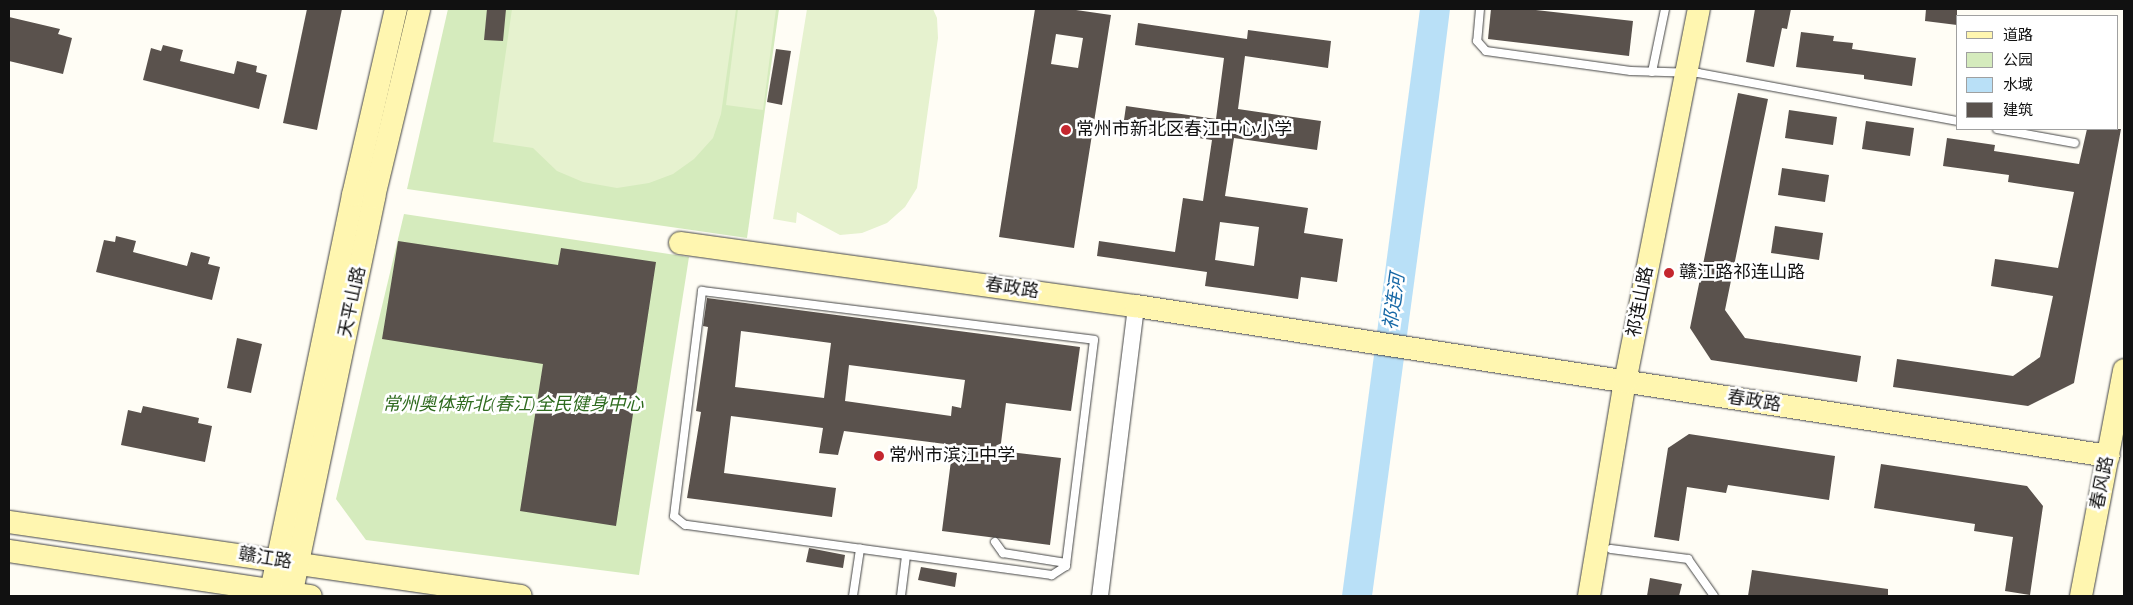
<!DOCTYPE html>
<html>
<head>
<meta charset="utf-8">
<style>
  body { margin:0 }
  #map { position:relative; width:2133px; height:605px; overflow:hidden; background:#fffdf5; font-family:Spectral,"Noto Sans SC",serif }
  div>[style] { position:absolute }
  .green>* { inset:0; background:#d5ebbd }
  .pitch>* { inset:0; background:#e6f2cf }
  .water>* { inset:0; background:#b9e0f7 }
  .building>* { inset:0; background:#5a524d }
  .roads { filter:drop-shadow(0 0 1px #444) drop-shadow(0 0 1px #444) }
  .lane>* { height:8px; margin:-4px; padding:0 4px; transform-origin:4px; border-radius:4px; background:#fff }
  .street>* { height:16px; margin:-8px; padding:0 8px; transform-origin:8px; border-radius:8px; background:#fff }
  .secondary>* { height:22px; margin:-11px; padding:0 11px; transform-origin:11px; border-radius:11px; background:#fff6b0 }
  .dots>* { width:14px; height:14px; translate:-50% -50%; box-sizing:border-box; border:2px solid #fff; border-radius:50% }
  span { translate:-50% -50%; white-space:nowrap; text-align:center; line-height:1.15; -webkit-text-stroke:5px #fff; paint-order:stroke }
  .poi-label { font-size:18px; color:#111 }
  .left { translate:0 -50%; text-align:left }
  .street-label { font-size:18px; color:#111 }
  .park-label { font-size:18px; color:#2f6b1f; font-style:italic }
  .water-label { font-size:19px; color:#1768a6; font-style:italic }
  .frame { position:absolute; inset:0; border:10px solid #111; pointer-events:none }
  .legend { position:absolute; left:1956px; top:15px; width:162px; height:115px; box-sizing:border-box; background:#fff; border:1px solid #a0a0a0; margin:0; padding:6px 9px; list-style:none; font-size:15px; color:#111 }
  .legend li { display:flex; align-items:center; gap:10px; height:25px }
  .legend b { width:25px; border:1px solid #a0a0a0 }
</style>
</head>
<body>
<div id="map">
  <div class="green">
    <div style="clip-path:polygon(448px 9px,779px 9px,747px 238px,407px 189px)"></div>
    <div style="clip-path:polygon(404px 214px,689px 257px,639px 575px,366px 540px,336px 499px)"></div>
  </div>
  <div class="pitch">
    <div style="clip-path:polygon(512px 9px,736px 9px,721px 114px,713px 138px,694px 159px,673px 174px,649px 183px,617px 188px,583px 182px,557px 171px,533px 148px,493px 142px)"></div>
    <div style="clip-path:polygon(738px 9px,776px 9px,763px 110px,726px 105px)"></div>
    <div style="clip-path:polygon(807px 9px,933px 9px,937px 18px,938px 38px,917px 188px,905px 207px,887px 223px,862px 233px,840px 235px,797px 212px,796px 223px,773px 219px)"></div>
  </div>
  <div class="water">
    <div style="clip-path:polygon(1420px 9px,1450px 9px,1439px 97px,1372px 596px,1342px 596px)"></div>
  </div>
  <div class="building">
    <div style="clip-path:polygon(307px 9px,342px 9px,317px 130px,283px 123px)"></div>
    <div style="clip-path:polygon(487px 9px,506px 9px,503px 41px,484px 40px)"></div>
    <div style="clip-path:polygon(evenodd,1035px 9px,1069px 9px,1111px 15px,1074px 248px,999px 237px,1035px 9px,1056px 34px,1083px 38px,1078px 68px,1051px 64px,1056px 34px)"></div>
    <div style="clip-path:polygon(1491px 9px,1527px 9px,1633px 21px,1629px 56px,1488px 39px)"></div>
    <div style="clip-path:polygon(1755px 9px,1791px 9px,1787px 29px,1782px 28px,1774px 67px,1746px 62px)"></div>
    <div style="clip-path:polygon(1926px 9px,1957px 9px,1957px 25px,1925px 21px)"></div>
    <div style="clip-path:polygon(9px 17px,60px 29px,58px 34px,72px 38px,63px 74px,9px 61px)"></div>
    <div style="clip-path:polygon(evenodd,1138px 23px,1247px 39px,1248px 30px,1331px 41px,1328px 68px,1245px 56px,1238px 109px,1321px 121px,1317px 150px,1234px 138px,1225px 196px,1308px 208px,1304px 233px,1343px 239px,1337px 282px,1301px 277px,1298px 299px,1205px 286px,1207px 272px,1097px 256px,1099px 241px,1175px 252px,1183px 198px,1203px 201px,1212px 140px,1123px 127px,1126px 106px,1216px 119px,1224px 58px,1135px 45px,1138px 23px,1220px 222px,1259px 227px,1254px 266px,1215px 260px,1220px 222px)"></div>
    <div style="clip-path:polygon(1801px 32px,1834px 36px,1833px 41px,1853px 43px,1852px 49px,1916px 58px,1912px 86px,1864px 79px,1864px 75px,1796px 67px)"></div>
    <div style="clip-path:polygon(163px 45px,183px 50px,180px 61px,234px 74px,237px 61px,257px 66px,256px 72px,267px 75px,259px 109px,143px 80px,151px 48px,161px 51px)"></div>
    <div style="clip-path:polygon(776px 49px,791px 51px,782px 105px,767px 102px)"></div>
    <div style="clip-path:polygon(1738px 93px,1768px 99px,1725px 310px,1745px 338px,1861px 356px,1857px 382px,1711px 360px,1690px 328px)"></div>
    <div style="clip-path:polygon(1789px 110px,1837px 117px,1833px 145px,1785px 138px)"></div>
    <div style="clip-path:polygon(1866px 121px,1914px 128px,1910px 156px,1862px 149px)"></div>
    <div style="clip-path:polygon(2087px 129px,2121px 129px,2074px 383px,2028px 406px,1893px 387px,1897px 359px,2013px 376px,2040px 357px,2053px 296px,1991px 286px,1995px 259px,2058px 268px,2074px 192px,2008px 182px,2009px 175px,1943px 166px,1947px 138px,1995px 145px,1994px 151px,2079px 164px)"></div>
    <div style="clip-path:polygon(1782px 168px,1829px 175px,1825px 202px,1778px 195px)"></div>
    <div style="clip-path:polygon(1775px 226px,1823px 233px,1819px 260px,1771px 253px)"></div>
    <div style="clip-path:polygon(116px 236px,136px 241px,133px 252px,187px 266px,191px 252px,210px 257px,208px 264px,220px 267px,212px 300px,96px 272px,104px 240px,115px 242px)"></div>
    <div style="clip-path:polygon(398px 241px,558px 265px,561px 248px,656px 262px,616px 526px,520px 511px,543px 364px,382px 339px)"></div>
    <div style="clip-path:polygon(evenodd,707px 298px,1080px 347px,1071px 411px,1006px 403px,1000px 451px,1061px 458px,1050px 545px,942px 531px,953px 445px,844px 431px,838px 455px,819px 453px,823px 428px,731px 416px,724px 473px,836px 488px,832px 517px,687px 498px,701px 412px,696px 411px,708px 327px,703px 326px,707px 298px,741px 331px,831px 343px,824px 398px,735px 387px,741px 331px,707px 298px,849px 365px,965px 380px,961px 408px,952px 406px,951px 416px,845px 401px,849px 365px)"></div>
    <div style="clip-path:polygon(237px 338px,262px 344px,251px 393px,227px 388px)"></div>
    <div style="clip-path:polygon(143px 406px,199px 418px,198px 423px,212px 426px,205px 462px,121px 445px,128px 410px,141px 413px)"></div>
    <div style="clip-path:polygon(1689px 434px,1835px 456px,1829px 500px,1728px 485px,1726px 493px,1687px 487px,1679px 541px,1654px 537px,1668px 448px)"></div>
    <div style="clip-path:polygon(1881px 464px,2027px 486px,2043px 506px,2030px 595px,2005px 591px,2013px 537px,1974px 531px,1975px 524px,1874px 508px)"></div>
    <div style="clip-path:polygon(809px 548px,845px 555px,843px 568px,806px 562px)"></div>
    <div style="clip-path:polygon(921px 567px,957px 573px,955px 587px,918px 580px)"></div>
    <div style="clip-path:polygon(1752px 570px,1888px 589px,1888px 596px,1748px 596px)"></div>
    <div style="clip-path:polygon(1650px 578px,1682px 584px,1679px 596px,1647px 596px)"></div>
  </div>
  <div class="roads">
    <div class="lane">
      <div style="left:1480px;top:9px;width:32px;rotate:95deg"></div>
      <div style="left:1477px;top:41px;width:13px;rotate:48deg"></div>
      <div style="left:1486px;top:51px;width:146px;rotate:7.9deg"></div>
      <div style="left:1631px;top:71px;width:67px;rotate:1.7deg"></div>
      <div style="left:1698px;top:73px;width:263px;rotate:10.5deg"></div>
      <div style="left:1652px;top:72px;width:64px;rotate:-78.3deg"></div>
      <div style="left:1997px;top:129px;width:79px;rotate:10.2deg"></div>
      <div style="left:702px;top:291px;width:395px;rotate:7.1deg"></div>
      <div style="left:1094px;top:340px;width:228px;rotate:97.1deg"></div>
      <div style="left:1066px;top:566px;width:17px;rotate:147deg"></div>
      <div style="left:1052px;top:575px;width:370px;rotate:-172.2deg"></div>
      <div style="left:685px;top:525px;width:14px;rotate:-141deg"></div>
      <div style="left:674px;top:516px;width:227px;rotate:-82.9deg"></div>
      <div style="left:995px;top:542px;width:14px;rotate:54deg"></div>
      <div style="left:1003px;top:553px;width:64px;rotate:9deg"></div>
      <div style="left:1611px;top:549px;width:78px;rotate:7.4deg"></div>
      <div style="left:1688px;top:559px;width:45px;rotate:54.9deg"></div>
      <div style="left:853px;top:596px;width:48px;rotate:-81.5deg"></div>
      <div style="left:901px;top:596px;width:40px;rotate:-82.9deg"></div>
    </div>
    <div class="street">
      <div style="left:1100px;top:596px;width:292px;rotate:-82.9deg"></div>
    </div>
    <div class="secondary">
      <div style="left:680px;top:243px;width:460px;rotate:7.9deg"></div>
      <div style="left:1136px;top:306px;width:984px;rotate:8.77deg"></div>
      <div style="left:9px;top:522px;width:517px;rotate:8.22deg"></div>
      <div style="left:9px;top:551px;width:305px;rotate:8.5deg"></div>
      <div style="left:270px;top:596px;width:409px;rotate:-78.3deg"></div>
      <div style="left:353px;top:195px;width:191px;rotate:-77deg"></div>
      <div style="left:291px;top:596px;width:408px;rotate:-78.2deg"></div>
      <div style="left:374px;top:197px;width:193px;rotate:-76.5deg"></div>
      <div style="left:1589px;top:596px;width:217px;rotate:-80.5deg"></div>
      <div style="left:1625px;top:382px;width:380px;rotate:-78.8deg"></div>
      <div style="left:2081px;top:596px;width:230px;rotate:-79.2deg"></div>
    </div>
  </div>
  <div class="dots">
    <div style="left:1066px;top:130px;background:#c4262e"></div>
    <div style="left:1669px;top:273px;background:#c4262e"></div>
    <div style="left:879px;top:456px;background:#c4262e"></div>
  </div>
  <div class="poi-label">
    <span class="left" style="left:1076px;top:130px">常州市新北区春江中心小学</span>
    <span class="left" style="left:1679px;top:273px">赣江路祁连山路</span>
    <span class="left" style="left:889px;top:456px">常州市滨江中学</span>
  </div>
  <div class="street-label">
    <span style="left:1012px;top:289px;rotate:8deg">春政路</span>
    <span style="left:353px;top:302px;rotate:-78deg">天平山路</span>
    <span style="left:1641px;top:302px;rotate:-79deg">祁连山路</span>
    <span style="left:1754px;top:402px;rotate:9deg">春政路</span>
    <span style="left:2103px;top:483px;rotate:-79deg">春风路</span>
    <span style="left:265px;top:559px;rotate:9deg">赣江路</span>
  </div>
  <div class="park-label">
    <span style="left:513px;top:405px">常州奥体新北(春江)全民健身中心</span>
  </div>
  <div class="water-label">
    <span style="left:1395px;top:302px;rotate:-82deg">祁连河</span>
  </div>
  <div class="frame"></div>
  <ul class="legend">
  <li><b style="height:6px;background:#fff6b0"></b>道路</li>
  <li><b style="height:14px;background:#d5ebbd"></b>公园</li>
  <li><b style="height:14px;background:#b9e0f7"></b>水域</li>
  <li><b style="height:14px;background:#5a524d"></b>建筑</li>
  </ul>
</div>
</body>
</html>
